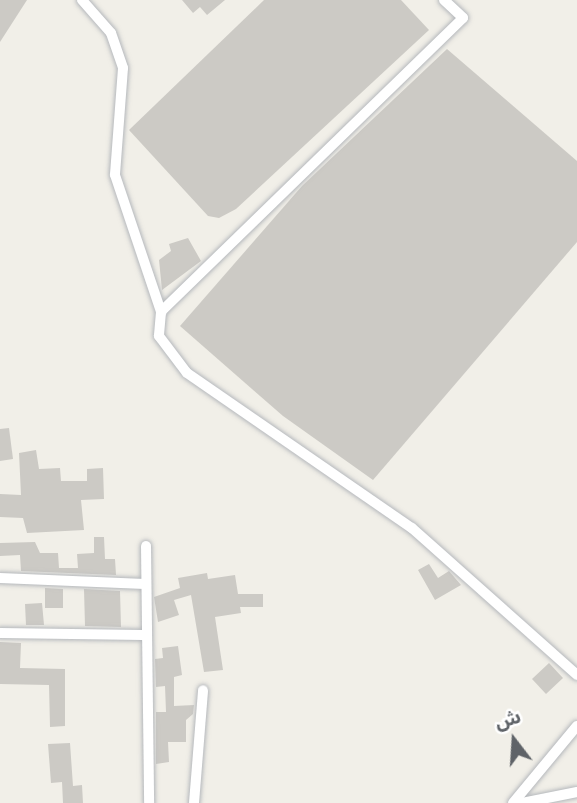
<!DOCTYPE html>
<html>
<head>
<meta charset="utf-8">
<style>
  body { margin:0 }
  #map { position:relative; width:577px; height:803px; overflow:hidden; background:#f1efe8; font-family:Inter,"Noto Sans Arabic",sans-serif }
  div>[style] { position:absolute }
  .building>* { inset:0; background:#cccac5 }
  .roads { filter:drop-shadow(0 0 2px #b5b8bc) drop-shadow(0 0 2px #b5b8bc) }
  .minor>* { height:10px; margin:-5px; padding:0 5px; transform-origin:5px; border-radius:5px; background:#fff }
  span { translate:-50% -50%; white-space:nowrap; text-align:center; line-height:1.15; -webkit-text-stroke:7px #fff; paint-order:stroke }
  .north { position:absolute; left:479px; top:705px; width:70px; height:70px; -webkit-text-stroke:5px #fff; paint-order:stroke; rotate:343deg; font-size:19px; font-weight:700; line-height:28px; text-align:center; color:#5f6368 }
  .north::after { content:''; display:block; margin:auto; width:24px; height:32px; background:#5f6368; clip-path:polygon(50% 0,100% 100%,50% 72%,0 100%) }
</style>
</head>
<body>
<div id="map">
  <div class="building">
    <div style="clip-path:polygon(0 0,27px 0,0 42px)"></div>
    <div style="clip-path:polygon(182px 0,225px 0,207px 15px,200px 7px,193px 13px)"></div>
    <div style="clip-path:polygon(264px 0,401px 0,429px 30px,236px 209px,219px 218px,208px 216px,129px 130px)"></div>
    <div style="clip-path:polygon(447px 49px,577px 161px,577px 242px,373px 480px,283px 416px,180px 326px,302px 186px)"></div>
    <div style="clip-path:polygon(188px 238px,201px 261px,162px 290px,159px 260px,171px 251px,169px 244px)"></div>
    <div style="clip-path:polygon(9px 428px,13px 459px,0 461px,0 429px)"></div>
    <div style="clip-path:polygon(36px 450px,39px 469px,60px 468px,61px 481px,87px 481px,87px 469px,103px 468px,104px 499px,81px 500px,84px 530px,27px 533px,23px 518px,0 517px,0 494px,21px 495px,19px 453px)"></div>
    <div style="clip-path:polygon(94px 537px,104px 537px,105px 559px,115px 559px,116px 575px,21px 571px,20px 555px,0 556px,0 543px,35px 542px,40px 553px,58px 553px,59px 568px,78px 568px,77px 554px,94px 553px)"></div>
    <div style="clip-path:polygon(429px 564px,438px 578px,449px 571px,461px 585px,435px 600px,418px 570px)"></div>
    <div style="clip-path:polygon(207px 573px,208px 579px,235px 575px,238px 594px,263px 594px,263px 607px,240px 607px,241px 613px,215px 617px,223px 670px,204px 672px,191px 595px,174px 600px,179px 615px,158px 622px,154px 597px,180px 588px,178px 578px)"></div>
    <div style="clip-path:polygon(45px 588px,63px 589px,63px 608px,45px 608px)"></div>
    <div style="clip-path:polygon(84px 589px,120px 591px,121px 627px,85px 626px)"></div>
    <div style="clip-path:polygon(42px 603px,44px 625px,26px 625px,25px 604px)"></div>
    <div style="clip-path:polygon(0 642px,21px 643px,20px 668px,65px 669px,65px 726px,50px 727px,49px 685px,0 684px)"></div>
    <div style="clip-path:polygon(178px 646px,182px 675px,174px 677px,174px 706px,194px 705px,193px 714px,186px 720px,186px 742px,168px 742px,169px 762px,156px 764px,156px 712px,166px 712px,165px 686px,156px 687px,155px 659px,163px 658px,162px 648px)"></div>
    <div style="clip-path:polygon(549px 663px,563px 678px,546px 694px,532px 679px)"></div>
    <div style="clip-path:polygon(70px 743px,73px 786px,82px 785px,83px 803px,63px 803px,62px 782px,51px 783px,48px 744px)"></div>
  </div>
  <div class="roads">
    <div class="minor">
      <div style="left:82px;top:0;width:44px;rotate:48.7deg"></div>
      <div style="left:111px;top:33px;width:37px;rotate:71deg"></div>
      <div style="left:123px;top:68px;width:107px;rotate:94.3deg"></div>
      <div style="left:115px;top:175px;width:145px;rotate:71.4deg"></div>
      <div style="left:444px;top:0;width:26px;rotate:43deg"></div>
      <div style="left:463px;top:18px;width:421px;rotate:135.8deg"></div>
      <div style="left:161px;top:312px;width:24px;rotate:95deg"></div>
      <div style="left:159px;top:336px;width:46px;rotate:52.9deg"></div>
      <div style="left:187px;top:373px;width:273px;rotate:34.6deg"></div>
      <div style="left:412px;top:528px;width:221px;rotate:41.7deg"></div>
      <div style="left:146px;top:546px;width:257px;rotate:89.3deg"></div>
      <div style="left:0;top:578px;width:145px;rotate:2.4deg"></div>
      <div style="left:0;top:633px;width:143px;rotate:0.8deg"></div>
      <div style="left:194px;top:803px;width:113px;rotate:-85.4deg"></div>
      <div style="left:513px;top:803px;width:100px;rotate:-50.3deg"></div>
      <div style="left:522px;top:803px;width:56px;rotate:-11.3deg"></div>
    </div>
  </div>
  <div class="north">ش</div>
</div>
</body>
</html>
